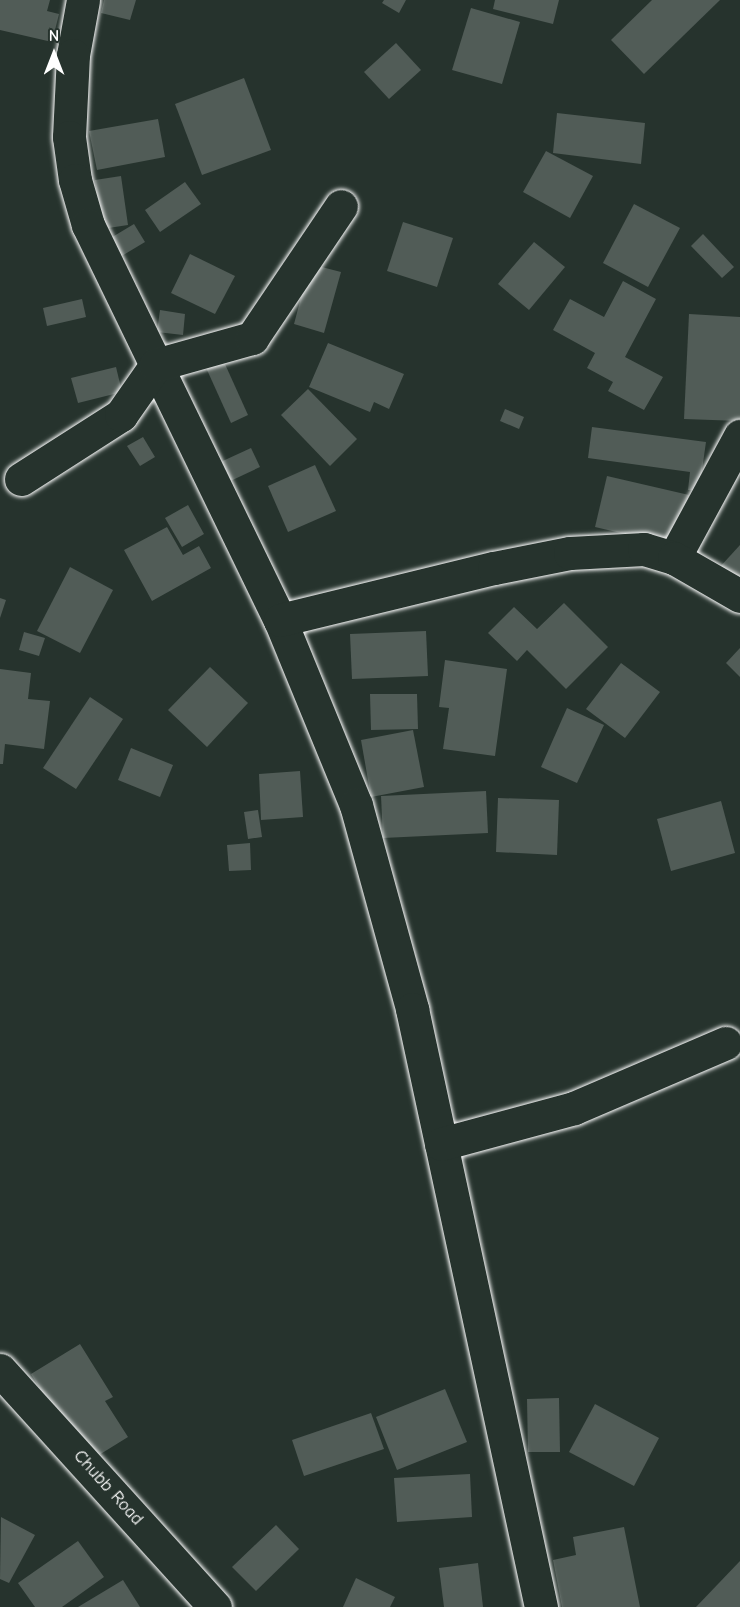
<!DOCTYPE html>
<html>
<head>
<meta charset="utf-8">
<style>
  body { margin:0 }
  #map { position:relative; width:740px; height:1607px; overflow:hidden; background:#26332d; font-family:"Comic Neue",sans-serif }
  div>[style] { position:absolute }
  .building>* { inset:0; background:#515c57 }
  .roads { filter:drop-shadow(0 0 2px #fff) drop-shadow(0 0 2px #fff) }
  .minor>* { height:33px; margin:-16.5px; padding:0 16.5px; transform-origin:16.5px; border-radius:16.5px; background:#26332d }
  .tertiary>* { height:33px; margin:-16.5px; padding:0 16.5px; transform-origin:16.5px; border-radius:16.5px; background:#26332d }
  span { translate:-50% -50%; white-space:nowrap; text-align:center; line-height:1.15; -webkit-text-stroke:6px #26332d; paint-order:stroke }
  .street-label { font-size:18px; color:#fff }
  .north { position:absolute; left:24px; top:24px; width:60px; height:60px; -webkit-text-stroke:4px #26332d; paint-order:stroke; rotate:0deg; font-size:16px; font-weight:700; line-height:24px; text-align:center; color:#fff }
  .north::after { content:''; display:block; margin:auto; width:21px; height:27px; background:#fff; clip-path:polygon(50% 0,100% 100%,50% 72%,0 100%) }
</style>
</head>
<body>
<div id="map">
  <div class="building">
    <div style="clip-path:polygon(0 0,50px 0,47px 11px,59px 14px,52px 42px,0 30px)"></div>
    <div style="clip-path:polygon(104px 0,136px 0,130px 20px,101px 13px)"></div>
    <div style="clip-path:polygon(384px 0,406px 0,399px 13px,382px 3px)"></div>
    <div style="clip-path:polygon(495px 0,559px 0,553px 24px,493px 9px)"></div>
    <div style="clip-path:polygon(652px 0,720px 0,644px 74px,611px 40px)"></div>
    <div style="clip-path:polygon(471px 8px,520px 22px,502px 84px,452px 70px)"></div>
    <div style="clip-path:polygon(396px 43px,421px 70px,389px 99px,364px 72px)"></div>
    <div style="clip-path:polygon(244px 78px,271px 150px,202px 175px,175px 104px)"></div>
    <div style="clip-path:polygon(557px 113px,645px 123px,641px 164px,553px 153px)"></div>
    <div style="clip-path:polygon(158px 119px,165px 157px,97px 170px,89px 131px)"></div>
    <div style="clip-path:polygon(546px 151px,593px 176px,570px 218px,523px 192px)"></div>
    <div style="clip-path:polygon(121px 176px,128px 225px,102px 229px,95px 180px)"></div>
    <div style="clip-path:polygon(185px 182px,201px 204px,160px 232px,145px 210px)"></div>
    <div style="clip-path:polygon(634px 204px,680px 228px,648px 287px,603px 263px)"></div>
    <div style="clip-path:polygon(403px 222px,453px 238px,437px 287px,387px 271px)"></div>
    <div style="clip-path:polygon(134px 224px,145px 242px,120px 257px,109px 239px)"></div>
    <div style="clip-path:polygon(703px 234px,734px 267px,722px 278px,691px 246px)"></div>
    <div style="clip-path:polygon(534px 242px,565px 267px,529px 310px,498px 284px)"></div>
    <div style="clip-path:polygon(190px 254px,235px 276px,215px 314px,171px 293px)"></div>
    <div style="clip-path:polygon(310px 264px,341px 272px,324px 333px,294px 324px)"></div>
    <div style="clip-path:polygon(623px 281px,656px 299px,625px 357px,663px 377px,644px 410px,608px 391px,613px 382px,587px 368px,595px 353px,553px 330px,570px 299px,604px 317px)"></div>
    <div style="clip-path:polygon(82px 299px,86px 317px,47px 326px,43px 308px)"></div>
    <div style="clip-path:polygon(160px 310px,185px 314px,183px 335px,157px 332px)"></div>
    <div style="clip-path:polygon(689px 314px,740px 317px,740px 421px,684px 419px)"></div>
    <div style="clip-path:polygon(328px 343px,404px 374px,389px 409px,374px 402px,370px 412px,309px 387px)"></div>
    <div style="clip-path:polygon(220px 353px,248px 415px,231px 423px,203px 361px)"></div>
    <div style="clip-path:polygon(116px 367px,122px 392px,78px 403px,71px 378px)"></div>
    <div style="clip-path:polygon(308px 389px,357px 439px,330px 466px,281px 415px)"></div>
    <div style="clip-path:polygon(505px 409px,524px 417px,519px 429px,500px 421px)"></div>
    <div style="clip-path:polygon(592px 427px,706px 442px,699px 491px,688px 490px,690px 472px,588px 458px)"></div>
    <div style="clip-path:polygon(143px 437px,155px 457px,140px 466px,127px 446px)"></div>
    <div style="clip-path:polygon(251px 448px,260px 467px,224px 484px,214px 465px)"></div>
    <div style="clip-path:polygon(315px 465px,336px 511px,288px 532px,268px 486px)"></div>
    <div style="clip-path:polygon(607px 476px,689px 495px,677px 546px,595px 527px)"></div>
    <div style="clip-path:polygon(188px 505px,204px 534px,182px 547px,165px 518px)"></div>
    <div style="clip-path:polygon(167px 527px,183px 555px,199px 546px,211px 568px,152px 601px,124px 550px)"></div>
    <div style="clip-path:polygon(740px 545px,740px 587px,719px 568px)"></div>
    <div style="clip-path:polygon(70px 567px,113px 590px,80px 653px,37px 631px)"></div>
    <div style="clip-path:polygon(0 598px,6px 600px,0 618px)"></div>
    <div style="clip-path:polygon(564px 603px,608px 647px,566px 689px,527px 650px,517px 661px,488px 633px,514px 607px,537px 629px)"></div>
    <div style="clip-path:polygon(426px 631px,428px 676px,352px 679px,350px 634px)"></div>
    <div style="clip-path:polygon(24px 632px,45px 638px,39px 656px,19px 650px)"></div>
    <div style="clip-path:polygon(740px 648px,740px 677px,726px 663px)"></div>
    <div style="clip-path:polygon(445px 660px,507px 669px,495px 756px,443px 749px,449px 708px,439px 707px)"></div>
    <div style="clip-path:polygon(621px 663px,660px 692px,625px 738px,586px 709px)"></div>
    <div style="clip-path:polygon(210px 667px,248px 703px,207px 747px,168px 710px)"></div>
    <div style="clip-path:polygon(0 669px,31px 673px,28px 699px,50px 701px,44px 749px,5px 744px,3px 764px,0 764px)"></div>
    <div style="clip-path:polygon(370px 694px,417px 694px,418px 729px,371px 730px)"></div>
    <div style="clip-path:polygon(90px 697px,123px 719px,76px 789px,43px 768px)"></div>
    <div style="clip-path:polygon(567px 708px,604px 725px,577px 783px,541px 767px)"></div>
    <div style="clip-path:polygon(413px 730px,424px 787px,371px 797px,361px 740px)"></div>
    <div style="clip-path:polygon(131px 748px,173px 765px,160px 797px,118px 780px)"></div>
    <div style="clip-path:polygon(300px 771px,303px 817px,261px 820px,259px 774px)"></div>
    <div style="clip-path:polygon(486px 791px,488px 833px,383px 838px,381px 796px)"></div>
    <div style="clip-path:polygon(498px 798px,559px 800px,557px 855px,496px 852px)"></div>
    <div style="clip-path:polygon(721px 801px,735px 853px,671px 871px,657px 819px)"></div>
    <div style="clip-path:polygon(258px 810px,262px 837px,248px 839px,244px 812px)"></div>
    <div style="clip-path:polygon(250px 843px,251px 870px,229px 871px,227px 845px)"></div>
    <div style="clip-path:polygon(80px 1344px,113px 1397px,105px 1401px,128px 1437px,86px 1463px,31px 1374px)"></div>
    <div style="clip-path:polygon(445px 1389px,467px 1442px,397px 1470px,376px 1417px)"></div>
    <div style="clip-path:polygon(559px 1398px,560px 1452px,528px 1452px,527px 1399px)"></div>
    <div style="clip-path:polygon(595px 1404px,659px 1438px,634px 1486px,569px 1452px)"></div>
    <div style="clip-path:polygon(371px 1413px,384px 1449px,304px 1476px,292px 1440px)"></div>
    <div style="clip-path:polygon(470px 1474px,472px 1517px,397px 1522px,394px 1478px)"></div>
    <div style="clip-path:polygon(1px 1517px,35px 1535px,9px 1583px,0 1579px)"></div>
    <div style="clip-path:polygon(276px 1525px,299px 1549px,256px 1591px,232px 1567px)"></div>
    <div style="clip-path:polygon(624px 1527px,640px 1607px,562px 1607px,553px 1560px,576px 1555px,573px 1537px)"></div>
    <div style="clip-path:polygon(78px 1541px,104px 1577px,62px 1607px,35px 1607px,18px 1583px)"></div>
    <div style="clip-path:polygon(740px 1561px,740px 1607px,696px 1607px)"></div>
    <div style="clip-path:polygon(478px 1563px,483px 1607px,444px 1607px,439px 1568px)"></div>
    <div style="clip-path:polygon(356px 1578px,395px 1597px,390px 1607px,343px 1607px)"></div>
    <div style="clip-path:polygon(123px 1580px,140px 1607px,78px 1607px)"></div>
  </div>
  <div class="roads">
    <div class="minor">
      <div style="left:83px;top:0;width:56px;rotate:100.3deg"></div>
      <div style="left:73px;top:55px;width:82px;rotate:92.8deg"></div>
      <div style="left:69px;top:137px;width:43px;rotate:82.1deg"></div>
      <div style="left:75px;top:180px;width:47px;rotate:73.9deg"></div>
      <div style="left:88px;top:225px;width:439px;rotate:64.1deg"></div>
      <div style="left:280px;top:620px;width:200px;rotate:67.7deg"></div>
      <div style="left:356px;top:805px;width:212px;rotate:74.6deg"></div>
      <div style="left:412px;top:1009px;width:612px;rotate:77.83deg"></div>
      <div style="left:21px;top:479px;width:119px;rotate:-32.6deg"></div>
      <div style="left:121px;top:415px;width:61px;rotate:-55deg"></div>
      <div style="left:156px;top:365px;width:100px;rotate:-15.7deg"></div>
      <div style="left:252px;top:338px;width:159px;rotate:-56deg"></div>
      <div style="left:674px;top:558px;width:139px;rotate:-61.6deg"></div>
      <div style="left:280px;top:620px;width:220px;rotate:-13.7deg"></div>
      <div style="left:494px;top:568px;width:77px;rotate:-11.2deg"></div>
      <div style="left:570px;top:553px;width:74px;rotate:-3.1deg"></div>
      <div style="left:644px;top:549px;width:31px;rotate:17deg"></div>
      <div style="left:674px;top:558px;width:76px;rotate:29.9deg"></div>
      <div style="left:441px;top:1144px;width:138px;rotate:-15.1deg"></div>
      <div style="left:574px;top:1108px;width:165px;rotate:-23.2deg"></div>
    </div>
    <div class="tertiary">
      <div style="left:0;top:1370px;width:320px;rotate:47.8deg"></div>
    </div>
  </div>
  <div class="street-label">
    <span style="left:108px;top:1488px;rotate:48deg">Chubb Road</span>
  </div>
  <div class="north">N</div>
</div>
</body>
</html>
